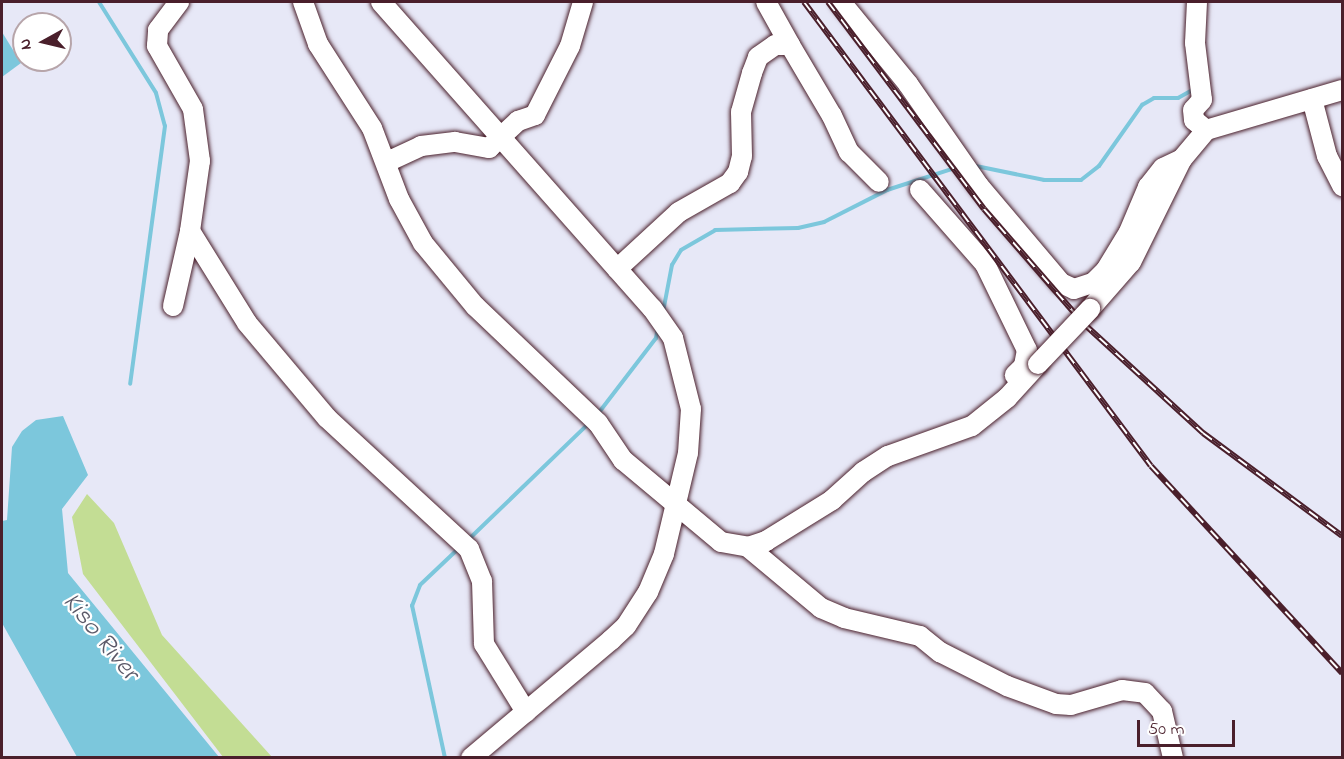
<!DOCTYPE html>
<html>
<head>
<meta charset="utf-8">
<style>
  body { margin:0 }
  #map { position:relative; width:1344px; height:759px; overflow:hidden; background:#e7e8f7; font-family:"Indie Flower",sans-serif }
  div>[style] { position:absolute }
  .green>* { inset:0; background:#c3dd94 }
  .water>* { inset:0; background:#7cc7dc }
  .stream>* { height:4px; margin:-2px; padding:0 2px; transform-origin:2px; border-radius:2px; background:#7cc7dc }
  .roads { filter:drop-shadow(0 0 2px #4a1f2b) drop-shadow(0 0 2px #4a1f2b) }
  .minor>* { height:20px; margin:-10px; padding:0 10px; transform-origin:10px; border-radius:10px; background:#fff }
  .rail>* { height:6px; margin-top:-3px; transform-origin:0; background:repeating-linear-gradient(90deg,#fff 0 11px,#4a1f2b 0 22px); box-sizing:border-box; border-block:2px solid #4a1f2b }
  .bridges { filter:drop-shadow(0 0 2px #4a1f2b) drop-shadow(0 0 2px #4a1f2b) }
  .minor-bridge>* { height:20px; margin:-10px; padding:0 10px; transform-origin:10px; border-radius:10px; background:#fff }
  span { translate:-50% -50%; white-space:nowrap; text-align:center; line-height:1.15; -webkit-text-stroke:4.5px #fff; paint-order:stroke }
  .water-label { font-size:27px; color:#5c5a69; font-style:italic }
  .frame { position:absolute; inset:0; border:3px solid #4a1f2b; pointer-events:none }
  .north { position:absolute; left:12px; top:12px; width:60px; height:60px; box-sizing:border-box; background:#fff; border:2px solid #b7a5aa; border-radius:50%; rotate:262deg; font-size:16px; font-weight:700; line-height:24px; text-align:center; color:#4a1f2b }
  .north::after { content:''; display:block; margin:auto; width:21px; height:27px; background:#4a1f2b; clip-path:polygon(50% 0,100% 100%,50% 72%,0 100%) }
  .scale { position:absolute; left:1137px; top:720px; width:98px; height:27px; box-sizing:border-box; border:3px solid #4a1f2b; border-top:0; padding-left:8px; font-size:18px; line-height:21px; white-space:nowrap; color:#4a1f2b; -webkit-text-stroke:4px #fff; paint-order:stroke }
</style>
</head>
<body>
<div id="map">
  <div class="green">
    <div style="clip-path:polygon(87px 494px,114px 523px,162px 635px,272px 757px,223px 757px,83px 574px,72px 517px)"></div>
  </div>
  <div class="water">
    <div style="clip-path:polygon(2px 32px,21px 63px,2px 77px)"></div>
    <div style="clip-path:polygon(63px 416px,88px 475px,62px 509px,68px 573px,219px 757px,77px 757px,2px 623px,2px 521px,7px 520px,12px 447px,22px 431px,36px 420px)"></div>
  </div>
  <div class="stream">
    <div style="left:99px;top:2px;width:107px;rotate:57.9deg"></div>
    <div style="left:156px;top:93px;width:34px;rotate:75deg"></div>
    <div style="left:165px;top:126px;width:260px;rotate:97.7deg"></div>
    <div style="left:971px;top:165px;width:75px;rotate:11.6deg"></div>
    <div style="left:1044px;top:180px;width:37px"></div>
    <div style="left:1081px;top:180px;width:23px;rotate:-38deg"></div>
    <div style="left:1099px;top:166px;width:75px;rotate:-54.8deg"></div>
    <div style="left:1142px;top:105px;width:14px;rotate:-30deg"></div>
    <div style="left:1154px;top:98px;width:24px"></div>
    <div style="left:1178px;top:98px;width:18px;rotate:-29deg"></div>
    <div style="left:663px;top:312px;width:48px;rotate:-79.2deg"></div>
    <div style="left:672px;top:265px;width:17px;rotate:-59deg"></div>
    <div style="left:681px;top:250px;width:39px;rotate:-30deg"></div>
    <div style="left:715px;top:230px;width:83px;rotate:-1.4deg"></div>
    <div style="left:798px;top:228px;width:27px;rotate:-13deg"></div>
    <div style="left:824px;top:222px;width:71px;rotate:-26.9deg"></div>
    <div style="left:887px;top:190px;width:75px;rotate:-17.9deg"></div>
    <div style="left:597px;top:415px;width:97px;rotate:-52.5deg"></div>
    <div style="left:656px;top:338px;width:10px;rotate:-79deg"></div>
    <div style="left:468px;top:540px;width:170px;rotate:-44deg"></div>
    <div style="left:445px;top:758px;width:156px;rotate:-102.2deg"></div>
    <div style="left:412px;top:606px;width:22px;rotate:-69deg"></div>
    <div style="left:420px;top:585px;width:52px;rotate:-43.5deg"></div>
  </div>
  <div class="roads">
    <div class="minor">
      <div style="left:303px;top:2px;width:45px;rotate:70.3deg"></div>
      <div style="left:318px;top:44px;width:100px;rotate:57.3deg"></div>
      <div style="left:372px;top:128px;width:76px;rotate:69.2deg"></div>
      <div style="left:399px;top:199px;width:50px;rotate:61.4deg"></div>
      <div style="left:423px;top:243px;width:82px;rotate:50.5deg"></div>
      <div style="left:475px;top:306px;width:170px;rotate:43.6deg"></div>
      <div style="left:598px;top:423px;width:45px;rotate:56deg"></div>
      <div style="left:623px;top:460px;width:128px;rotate:39.9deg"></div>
      <div style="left:721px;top:542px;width:27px;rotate:10deg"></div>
      <div style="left:748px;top:547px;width:19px;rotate:-18deg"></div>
      <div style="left:766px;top:541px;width:78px;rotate:-31.8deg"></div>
      <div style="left:832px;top:500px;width:42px;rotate:-42.1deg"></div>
      <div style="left:863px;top:472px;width:30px;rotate:-33deg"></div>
      <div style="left:888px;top:456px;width:89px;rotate:-19.7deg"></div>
      <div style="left:972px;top:426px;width:45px;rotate:-38.7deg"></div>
      <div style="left:1007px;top:398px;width:46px;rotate:-47.6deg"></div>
      <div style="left:381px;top:2px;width:409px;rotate:48.5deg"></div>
      <div style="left:652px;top:308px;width:37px;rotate:55deg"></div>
      <div style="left:673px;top:338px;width:73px;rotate:75.8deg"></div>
      <div style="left:691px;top:409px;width:44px;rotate:93.9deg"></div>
      <div style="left:688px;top:453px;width:104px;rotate:103.4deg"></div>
      <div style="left:664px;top:554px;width:41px;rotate:112.8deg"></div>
      <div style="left:648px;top:592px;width:40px;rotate:122.9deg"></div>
      <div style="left:626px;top:626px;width:21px;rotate:137deg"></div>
      <div style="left:611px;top:640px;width:183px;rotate:139.9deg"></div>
      <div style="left:841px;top:2px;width:106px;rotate:50.7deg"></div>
      <div style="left:908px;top:84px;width:124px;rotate:55.2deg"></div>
      <div style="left:979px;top:186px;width:127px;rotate:49.8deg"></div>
      <div style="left:1061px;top:283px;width:14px;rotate:25deg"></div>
      <div style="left:1074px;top:289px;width:20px;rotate:-18deg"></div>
      <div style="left:1093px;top:283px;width:18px;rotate:-45deg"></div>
      <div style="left:1106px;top:270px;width:44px;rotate:-58.8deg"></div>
      <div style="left:1129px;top:232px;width:49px;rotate:-67.1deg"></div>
      <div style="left:1148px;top:187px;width:24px;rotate:-52deg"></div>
      <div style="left:1163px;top:168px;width:21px;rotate:-25deg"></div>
      <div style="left:1197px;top:2px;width:41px;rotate:92.8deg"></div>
      <div style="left:1195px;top:43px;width:57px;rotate:83deg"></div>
      <div style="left:1202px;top:100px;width:13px;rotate:132deg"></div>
      <div style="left:1193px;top:110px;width:10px;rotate:84deg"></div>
      <div style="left:1194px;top:120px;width:16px;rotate:40deg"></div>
      <div style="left:790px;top:45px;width:82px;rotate:59.4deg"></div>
      <div style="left:832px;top:116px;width:40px;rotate:65deg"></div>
      <div style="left:849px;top:152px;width:42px;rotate:45deg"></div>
      <div style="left:1312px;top:99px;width:59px;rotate:75.3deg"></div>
      <div style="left:1327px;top:156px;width:34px;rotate:63deg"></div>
      <div style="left:387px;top:162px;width:38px;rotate:-25deg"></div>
      <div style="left:421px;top:146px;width:34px;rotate:-7deg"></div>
      <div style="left:455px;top:142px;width:35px;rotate:10deg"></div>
      <div style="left:489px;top:148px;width:40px;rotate:-43deg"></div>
      <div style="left:518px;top:121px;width:18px;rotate:-19deg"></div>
      <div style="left:535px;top:115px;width:77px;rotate:-63.1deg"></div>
      <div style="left:570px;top:46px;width:46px;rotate:-73.5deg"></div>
      <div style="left:920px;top:190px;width:98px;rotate:48.7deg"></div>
      <div style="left:985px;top:264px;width:96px;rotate:64deg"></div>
      <div style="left:1027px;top:350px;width:16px;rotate:101deg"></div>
      <div style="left:1024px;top:366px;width:13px;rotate:135deg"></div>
      <div style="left:190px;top:231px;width:108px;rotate:58.2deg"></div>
      <div style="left:247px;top:323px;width:124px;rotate:49.9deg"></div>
      <div style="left:327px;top:418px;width:193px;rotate:42.7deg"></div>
      <div style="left:469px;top:549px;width:35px;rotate:68deg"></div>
      <div style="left:482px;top:581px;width:63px;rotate:88.2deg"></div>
      <div style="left:484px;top:644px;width:80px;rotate:58.3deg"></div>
      <div style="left:617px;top:269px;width:84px;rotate:-42.6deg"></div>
      <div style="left:679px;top:212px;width:59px;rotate:-29.6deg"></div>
      <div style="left:730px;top:183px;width:14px;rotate:-54deg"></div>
      <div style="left:738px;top:172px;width:16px;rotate:-76deg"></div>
      <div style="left:742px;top:156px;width:44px;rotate:-91.3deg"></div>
      <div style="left:741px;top:112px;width:41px;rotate:-74.2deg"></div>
      <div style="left:752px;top:73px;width:17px;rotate:-69deg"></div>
      <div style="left:758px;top:57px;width:21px;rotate:-35deg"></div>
      <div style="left:775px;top:45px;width:15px"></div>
      <div style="left:790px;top:45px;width:49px;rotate:-119.2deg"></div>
      <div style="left:173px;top:306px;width:77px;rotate:-77.2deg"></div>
      <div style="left:190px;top:231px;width:71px;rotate:-81.9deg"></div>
      <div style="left:200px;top:161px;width:52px;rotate:-97.7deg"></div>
      <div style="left:193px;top:109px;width:73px;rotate:-119.7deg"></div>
      <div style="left:157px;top:46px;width:16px;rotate:-86deg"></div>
      <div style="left:158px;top:30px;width:35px;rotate:-53deg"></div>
      <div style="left:1090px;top:309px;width:62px;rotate:-48.9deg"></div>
      <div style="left:1131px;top:262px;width:115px;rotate:-63.7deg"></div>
      <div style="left:1182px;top:159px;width:38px;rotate:-50deg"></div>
      <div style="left:1206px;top:130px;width:142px;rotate:-16.4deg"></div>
      <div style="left:748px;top:547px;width:95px;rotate:39.9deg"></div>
      <div style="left:821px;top:608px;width:25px;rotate:23deg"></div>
      <div style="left:844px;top:618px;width:78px;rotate:13.3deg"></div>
      <div style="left:920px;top:636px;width:26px;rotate:39deg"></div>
      <div style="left:940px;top:652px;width:75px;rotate:26.9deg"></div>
      <div style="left:1007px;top:686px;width:52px;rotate:20.2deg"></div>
      <div style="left:1056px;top:704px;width:15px;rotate:4deg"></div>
      <div style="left:1071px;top:705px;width:53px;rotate:-16.4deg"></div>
      <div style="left:1122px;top:690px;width:23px;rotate:7deg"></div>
      <div style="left:1145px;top:693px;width:25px;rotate:47deg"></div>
      <div style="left:1162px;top:711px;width:48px;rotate:76.8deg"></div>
    </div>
  </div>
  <div class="rail">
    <div style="left:804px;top:2px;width:579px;rotate:53.21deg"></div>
    <div style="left:1151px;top:466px;width:282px;rotate:47.3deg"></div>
    <div style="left:828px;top:2px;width:259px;rotate:53deg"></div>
    <div style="left:984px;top:209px;width:151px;rotate:49deg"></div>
    <div style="left:1083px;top:323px;width:163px;rotate:42.5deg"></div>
    <div style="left:1203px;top:433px;width:173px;rotate:36.5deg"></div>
  </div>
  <div class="bridges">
    <div class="minor-bridge">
      <div style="left:1038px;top:364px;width:76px;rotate:-46.6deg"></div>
    </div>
  </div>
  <div class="water-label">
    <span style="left:100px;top:637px;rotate:51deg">Kiso River</span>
  </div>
  <div class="frame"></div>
  <div class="north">N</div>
  <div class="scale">50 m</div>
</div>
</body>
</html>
